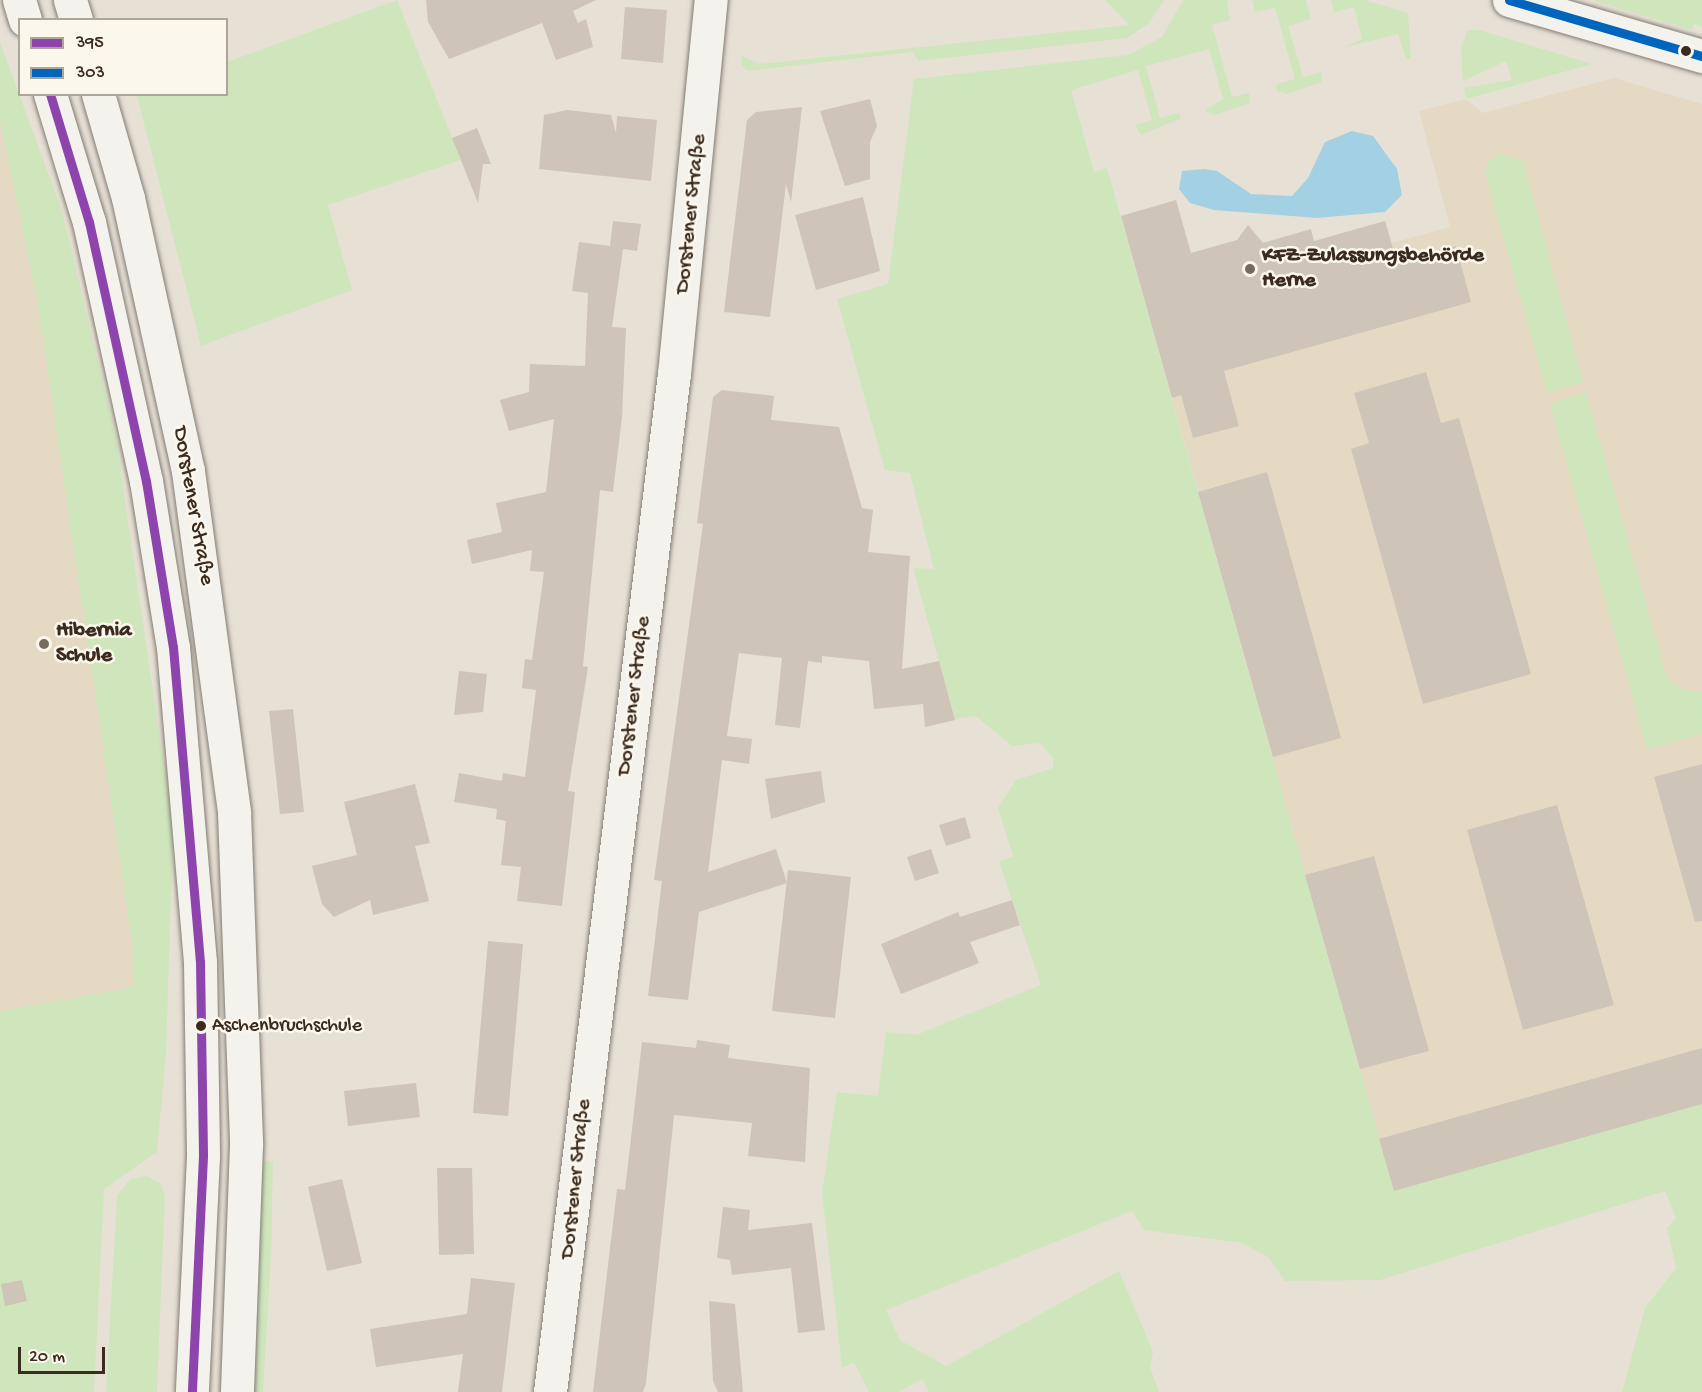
<!DOCTYPE html>
<html>
<head>
<meta charset="utf-8">
<style>
  body { margin:0 }
  #map { position:relative; width:1702px; height:1392px; overflow:hidden; background:#e7e0d5; font-family:"Gochi Hand",sans-serif }
  div>[style] { position:absolute }
  .built>* { inset:0; background:#e6d9c4 }
  .green>* { inset:0; background:#cfe6bd }
  .water>* { inset:0; background:#a4d0e3 }
  .building>* { inset:0; background:#cec4b7 }
  .roads { filter:drop-shadow(0 0 2px #837d75) drop-shadow(0 0 2px #837d75) }
  .minor>* { height:33px; margin:-16.5px; padding:0 16.5px; transform-origin:16.5px; border-radius:16.5px; background:#f4f2ed }
  .major>* { height:33px; margin:-16.5px; padding:0 16.5px; transform-origin:16.5px; border-radius:16.5px; background:#f4f2ed }
  .bus-1>* { height:9px; margin:-4.5px; padding:0 4.5px; transform-origin:4.5px; border-radius:4.5px; background:#8e44ad }
  .bus-2>* { height:9px; margin:-4.5px; padding:0 4.5px; transform-origin:4.5px; border-radius:4.5px; background:#0065bd }
  .dots>* { width:16px; height:16px; translate:-50% -50%; box-sizing:border-box; border:3px solid #fbf7ec; border-radius:50% }
  span { translate:-50% -50%; white-space:nowrap; text-align:center; line-height:1.15; -webkit-text-stroke:5px #fbf7ec; paint-order:stroke }
  .bus-label { font-size:20px; color:#3b2a1e }
  .left { translate:0 -50%; text-align:left }
  .street-label { font-size:22px; color:#3b2a1e }
  .poi-label { font-size:22px; color:#3b2a1e; font-weight:700 }
  .legend { position:absolute; left:18px; top:18px; width:210px; height:78px; box-sizing:border-box; background:#fbf7ec; border:2px solid #aea59a; margin:0; padding:8px 10px; list-style:none; font-size:18px; color:#3b2a1e }
  .legend li { display:flex; align-items:center; gap:12px; height:30px }
  .legend b { width:30px; border:2px solid #aea59a }
  .scale { position:absolute; left:18px; top:1347px; width:87px; height:27px; box-sizing:border-box; border:3px solid #3b2a1e; border-top:0; padding-left:8px; font-size:18px; line-height:21px; white-space:nowrap; color:#3b2a1e; -webkit-text-stroke:4px #fbf7ec; paint-order:stroke }
</style>
</head>
<body>
<div id="map">
  <div class="built">
    <div style="clip-path:polygon(1614px 78px,1702px 104px,1702px 1104px,1394px 1191px,1172px 398px,1227px 382px,1208px 315px,1344px 255px,1338px 234px,1385px 221px,1392px 243px,1450px 227px,1419px 111px,1466px 99px,1483px 113px)"></div>
    <div style="clip-path:polygon(0 121px,37px 299px,132px 943px,134px 987px,0 1011px)"></div>
  </div>
  <div class="green">
    <div style="clip-path:polygon(397px 0,461px 160px,328px 205px,352px 290px,201px 346px,137px 96px,226px 94px,227px 62px)"></div>
    <div style="clip-path:polygon(1105px 0,1164px 0,1149px 23px,1127px 38px,918px 61px,913px 52px,747px 71px,741px 64px,742px 56px,759px 64px,1129px 25px)"></div>
    <div style="clip-path:polygon(1183px 0,1227px 0,1230px 20px,1212px 25px,1232px 97px,1249px 93px,1250px 103px,1214px 115px,1205px 110px,1223px 99px,1209px 49px,1146px 66px,1160px 118px,1179px 113px,1181px 118px,1141px 135px,1135px 125px,1152px 120px,1138px 70px,1071px 90px,1094px 172px,1107px 168px,1394px 1191px,1702px 1104px,1702px 1392px,1622px 1392px,1645px 1308px,1676px 1268px,1667px 1228px,1676px 1218px,1665px 1191px,1380px 1280px,1285px 1281px,1268px 1257px,1242px 1243px,1144px 1230px,1132px 1211px,886px 1310px,900px 1340px,946px 1366px,1119px 1271px,1153px 1352px,1150px 1367px,1159px 1392px,929px 1392px,922px 1379px,899px 1392px,869px 1392px,854px 1362px,842px 1368px,822px 1192px,837px 1092px,878px 1096px,886px 1032px,916px 1035px,1041px 985px,999px 862px,1013px 856px,998px 808px,1016px 780px,1053px 768px,1053px 758px,1040px 743px,1012px 746px,976px 716px,955px 719px,913px 568px,934px 569px,910px 473px,885px 470px,837px 299px,888px 284px,914px 79px,1128px 55px,1162px 37px)"></div>
    <div style="clip-path:polygon(1252px 0,1306px 0,1311px 19px,1288px 26px,1303px 77px,1321px 72px,1322px 82px,1287px 94px,1277px 91px,1276px 84px,1295px 79px,1275px 8px,1255px 12px)"></div>
    <div style="clip-path:polygon(1331px 0,1365px 0,1408px 13px,1411px 59px,1406px 59px,1398px 34px,1345px 47px,1362px 39px,1354px 7px,1334px 12px)"></div>
    <div style="clip-path:polygon(1592px 0,1702px 0,1702px 27px,1694px 24px,1692px 30px)"></div>
    <div style="clip-path:polygon(1468px 30px,1479px 30px,1592px 64px,1466px 99px,1464px 88px,1512px 80px,1506px 61px,1463px 81px,1461px 47px)"></div>
    <div style="clip-path:polygon(0 42px,62px 211px,115px 433px,173px 826px,166px 1053px,157px 1152px,104px 1189px,94px 1392px,0 1392px,0 1011px,134px 987px,132px 943px,37px 299px,0 121px)"></div>
    <div style="clip-path:polygon(1501px 153px,1523px 161px,1583px 382px,1547px 393px,1486px 176px,1487px 162px)"></div>
    <div style="clip-path:polygon(1586px 392px,1667px 678px,1683px 690px,1702px 692px,1702px 734px,1647px 749px,1550px 404px)"></div>
    <div style="clip-path:polygon(261px 1161px,273px 1162px,271px 1255px,263px 1392px,252px 1392px)"></div>
    <div style="clip-path:polygon(147px 1176px,160px 1183px,165px 1195px,157px 1392px,106px 1392px,117px 1196px,130px 1179px)"></div>
  </div>
  <div class="water">
    <div style="clip-path:polygon(1352px 131px,1373px 136px,1397px 169px,1402px 195px,1385px 212px,1317px 218px,1214px 210px,1190px 203px,1179px 189px,1182px 171px,1204px 169px,1217px 171px,1251px 194px,1292px 196px,1308px 178px,1325px 142px)"></div>
  </div>
  <div class="building">
    <div style="clip-path:polygon(426px 0,596px 0,573px 11px,578px 23px,586px 19px,593px 47px,556px 60px,542px 23px,449px 59px,428px 22px)"></div>
    <div style="clip-path:polygon(625px 7px,667px 10px,663px 63px,621px 59px)"></div>
    <div style="clip-path:polygon(870px 99px,877px 126px,870px 142px,870px 179px,845px 186px,820px 111px)"></div>
    <div style="clip-path:polygon(802px 107px,791px 202px,786px 184px,770px 317px,724px 312px,747px 120px,756px 112px)"></div>
    <div style="clip-path:polygon(567px 110px,611px 115px,616px 133px,617px 116px,657px 120px,651px 181px,539px 169px,544px 115px)"></div>
    <div style="clip-path:polygon(477px 128px,491px 164px,483px 164px,478px 203px,452px 138px)"></div>
    <div style="clip-path:polygon(863px 197px,880px 271px,816px 290px,795px 215px)"></div>
    <div style="clip-path:polygon(1176px 200px,1191px 253px,1237px 240px,1248px 225px,1263px 243px,1311px 229px,1314px 241px,1385px 221px,1397px 263px,1456px 246px,1471px 302px,1224px 371px,1239px 426px,1193px 438px,1181px 395px,1172px 398px,1121px 216px)"></div>
    <div style="clip-path:polygon(613px 221px,641px 224px,637px 251px,623px 249px,612px 327px,626px 328px,622px 417px,613px 492px,600px 490px,583px 666px,588px 667px,568px 791px,575px 792px,562px 906px,517px 901px,521px 867px,501px 865px,506px 821px,496px 819px,497px 809px,454px 802px,459px 773px,502px 781px,503px 773px,525px 777px,536px 690px,522px 688px,525px 659px,532px 660px,544px 572px,530px 571px,532px 550px,472px 564px,467px 540px,502px 532px,496px 503px,546px 492px,554px 419px,509px 431px,500px 400px,529px 392px,530px 364px,585px 366px,588px 293px,572px 291px,579px 242px,610px 246px)"></div>
    <div style="clip-path:polygon(1426px 372px,1441px 423px,1459px 418px,1531px 674px,1423px 704px,1351px 449px,1369px 443px,1354px 393px)"></div>
    <div style="clip-path:polygon(722px 390px,774px 396px,771px 420px,839px 427px,862px 508px,873px 510px,868px 552px,910px 556px,902px 669px,939px 661px,955px 720px,925px 727px,923px 704px,874px 709px,869px 661px,822px 656px,822px 663px,808px 661px,800px 728px,775px 725px,782px 658px,739px 653px,727px 736px,752px 739px,749px 764px,722px 760px,708px 872px,776px 849px,787px 883px,699px 912px,688px 1000px,648px 996px,662px 881px,654px 880px,703px 524px,697px 523px,713px 397px)"></div>
    <div style="clip-path:polygon(1267px 472px,1341px 738px,1273px 757px,1198px 492px)"></div>
    <div style="clip-path:polygon(459px 671px,487px 674px,483px 712px,454px 715px)"></div>
    <div style="clip-path:polygon(293px 709px,304px 812px,280px 814px,269px 711px)"></div>
    <div style="clip-path:polygon(1702px 764px,1702px 921px,1695px 922px,1654px 777px)"></div>
    <div style="clip-path:polygon(821px 771px,825px 802px,771px 819px,765px 779px)"></div>
    <div style="clip-path:polygon(415px 784px,430px 843px,415px 846px,429px 901px,373px 915px,370px 900px,334px 917px,322px 904px,312px 866px,357px 855px,344px 802px)"></div>
    <div style="clip-path:polygon(1557px 805px,1614px 1005px,1523px 1030px,1467px 830px)"></div>
    <div style="clip-path:polygon(965px 817px,971px 838px,946px 846px,939px 825px)"></div>
    <div style="clip-path:polygon(931px 849px,939px 873px,915px 881px,907px 857px)"></div>
    <div style="clip-path:polygon(1374px 856px,1429px 1051px,1360px 1069px,1305px 875px)"></div>
    <div style="clip-path:polygon(788px 870px,851px 877px,835px 1018px,772px 1011px)"></div>
    <div style="clip-path:polygon(1012px 900px,1020px 925px,970px 942px,979px 963px,901px 994px,881px 944px,958px 912px,960px 917px)"></div>
    <div style="clip-path:polygon(488px 941px,523px 944px,508px 1116px,473px 1113px)"></div>
    <div style="clip-path:polygon(697px 1040px,730px 1045px,728px 1058px,810px 1068px,805px 1162px,748px 1156px,752px 1123px,674px 1115px,646px 1383px,643px 1392px,593px 1392px,617px 1189px,625px 1190px,642px 1042px,696px 1048px)"></div>
    <div style="clip-path:polygon(1702px 1048px,1702px 1104px,1394px 1191px,1379px 1139px)"></div>
    <div style="clip-path:polygon(416px 1083px,420px 1117px,348px 1126px,344px 1091px)"></div>
    <div style="clip-path:polygon(437px 1168px,472px 1168px,474px 1254px,439px 1255px)"></div>
    <div style="clip-path:polygon(342px 1179px,362px 1263px,327px 1271px,308px 1187px)"></div>
    <div style="clip-path:polygon(723px 1207px,750px 1210px,748px 1230px,812px 1223px,825px 1330px,798px 1333px,791px 1268px,732px 1275px,730px 1260px,717px 1258px)"></div>
    <div style="clip-path:polygon(471px 1278px,515px 1283px,502px 1392px,458px 1392px,463px 1354px,376px 1367px,370px 1329px,467px 1314px)"></div>
    <div style="clip-path:polygon(22px 1280px,27px 1301px,5px 1306px,1px 1284px)"></div>
    <div style="clip-path:polygon(709px 1301px,735px 1304px,743px 1392px,718px 1392px,713px 1381px)"></div>
  </div>
  <div class="roads">
    <div class="minor">
      <div style="left:1509px;top:0;width:201px;rotate:16.2deg"></div>
      <div style="left:550px;top:1392px;width:1026px;rotate:-83.06deg"></div>
      <div style="left:674px;top:374px;width:376px;rotate:-84.4deg"></div>
    </div>
    <div class="major">
      <div style="left:19px;top:0;width:21px;rotate:73deg"></div>
      <div style="left:70px;top:0;width:21px;rotate:73deg"></div>
      <div style="left:50px;top:94px;width:134px;rotate:73.1deg"></div>
      <div style="left:89px;top:222px;width:265px;rotate:77.6deg"></div>
      <div style="left:146px;top:481px;width:168px;rotate:80.8deg"></div>
      <div style="left:173px;top:647px;width:316px;rotate:85.1deg"></div>
      <div style="left:200px;top:962px;width:194px;rotate:89.1deg"></div>
      <div style="left:203px;top:1156px;width:236px;rotate:92.7deg"></div>
      <div style="left:98px;top:94px;width:108px;rotate:73.9deg"></div>
      <div style="left:128px;top:198px;width:280px;rotate:77.6deg"></div>
      <div style="left:188px;top:471px;width:344px;rotate:82.3deg"></div>
      <div style="left:234px;top:812px;width:333px;rotate:87.9deg"></div>
      <div style="left:246px;top:1145px;width:247px;rotate:92.1deg"></div>
    </div>
  </div>
  <div class="bus-1">
    <div style="left:50px;top:94px;width:134px;rotate:73.1deg"></div>
    <div style="left:89px;top:222px;width:265px;rotate:77.6deg"></div>
    <div style="left:146px;top:481px;width:168px;rotate:80.8deg"></div>
    <div style="left:173px;top:647px;width:316px;rotate:85.1deg"></div>
    <div style="left:200px;top:962px;width:194px;rotate:89.1deg"></div>
    <div style="left:203px;top:1156px;width:236px;rotate:92.7deg"></div>
  </div>
  <div class="bus-2">
    <div style="left:1509px;top:0;width:201px;rotate:16.2deg"></div>
  </div>
  <div class="dots">
    <div style="left:1686px;top:51px;background:#3b2a1e"></div>
    <div style="left:1250px;top:269px;background:#776a5e"></div>
    <div style="left:44px;top:644px;background:#776a5e"></div>
    <div style="left:201px;top:1026px;background:#3b2a1e"></div>
  </div>
  <div class="bus-label">
    <span class="left" style="left:212px;top:1026px">Aschenbruchschule</span>
  </div>
  <div class="street-label">
    <span style="left:692px;top:214px;rotate:-84deg">Dorstener Straße</span>
    <span style="left:192px;top:506px;rotate:80deg">Dorstener Straße</span>
    <span style="left:635px;top:696px;rotate:-83deg">Dorstener Straße</span>
    <span style="left:577px;top:1179px;rotate:-84deg">Dorstener Straße</span>
  </div>
  <div class="poi-label">
    <span class="left" style="left:1262px;top:269px">KFZ-Zulassungsbehörde<br>Herne</span>
    <span class="left" style="left:56px;top:644px">Hibernia<br>Schule</span>
  </div>
  <ul class="legend">
  <li><b style="height:8px;background:#8e44ad"></b>395</li>
  <li><b style="height:8px;background:#0065bd"></b>303</li>
  </ul>
  <div class="scale">20 m</div>
</div>
</body>
</html>
